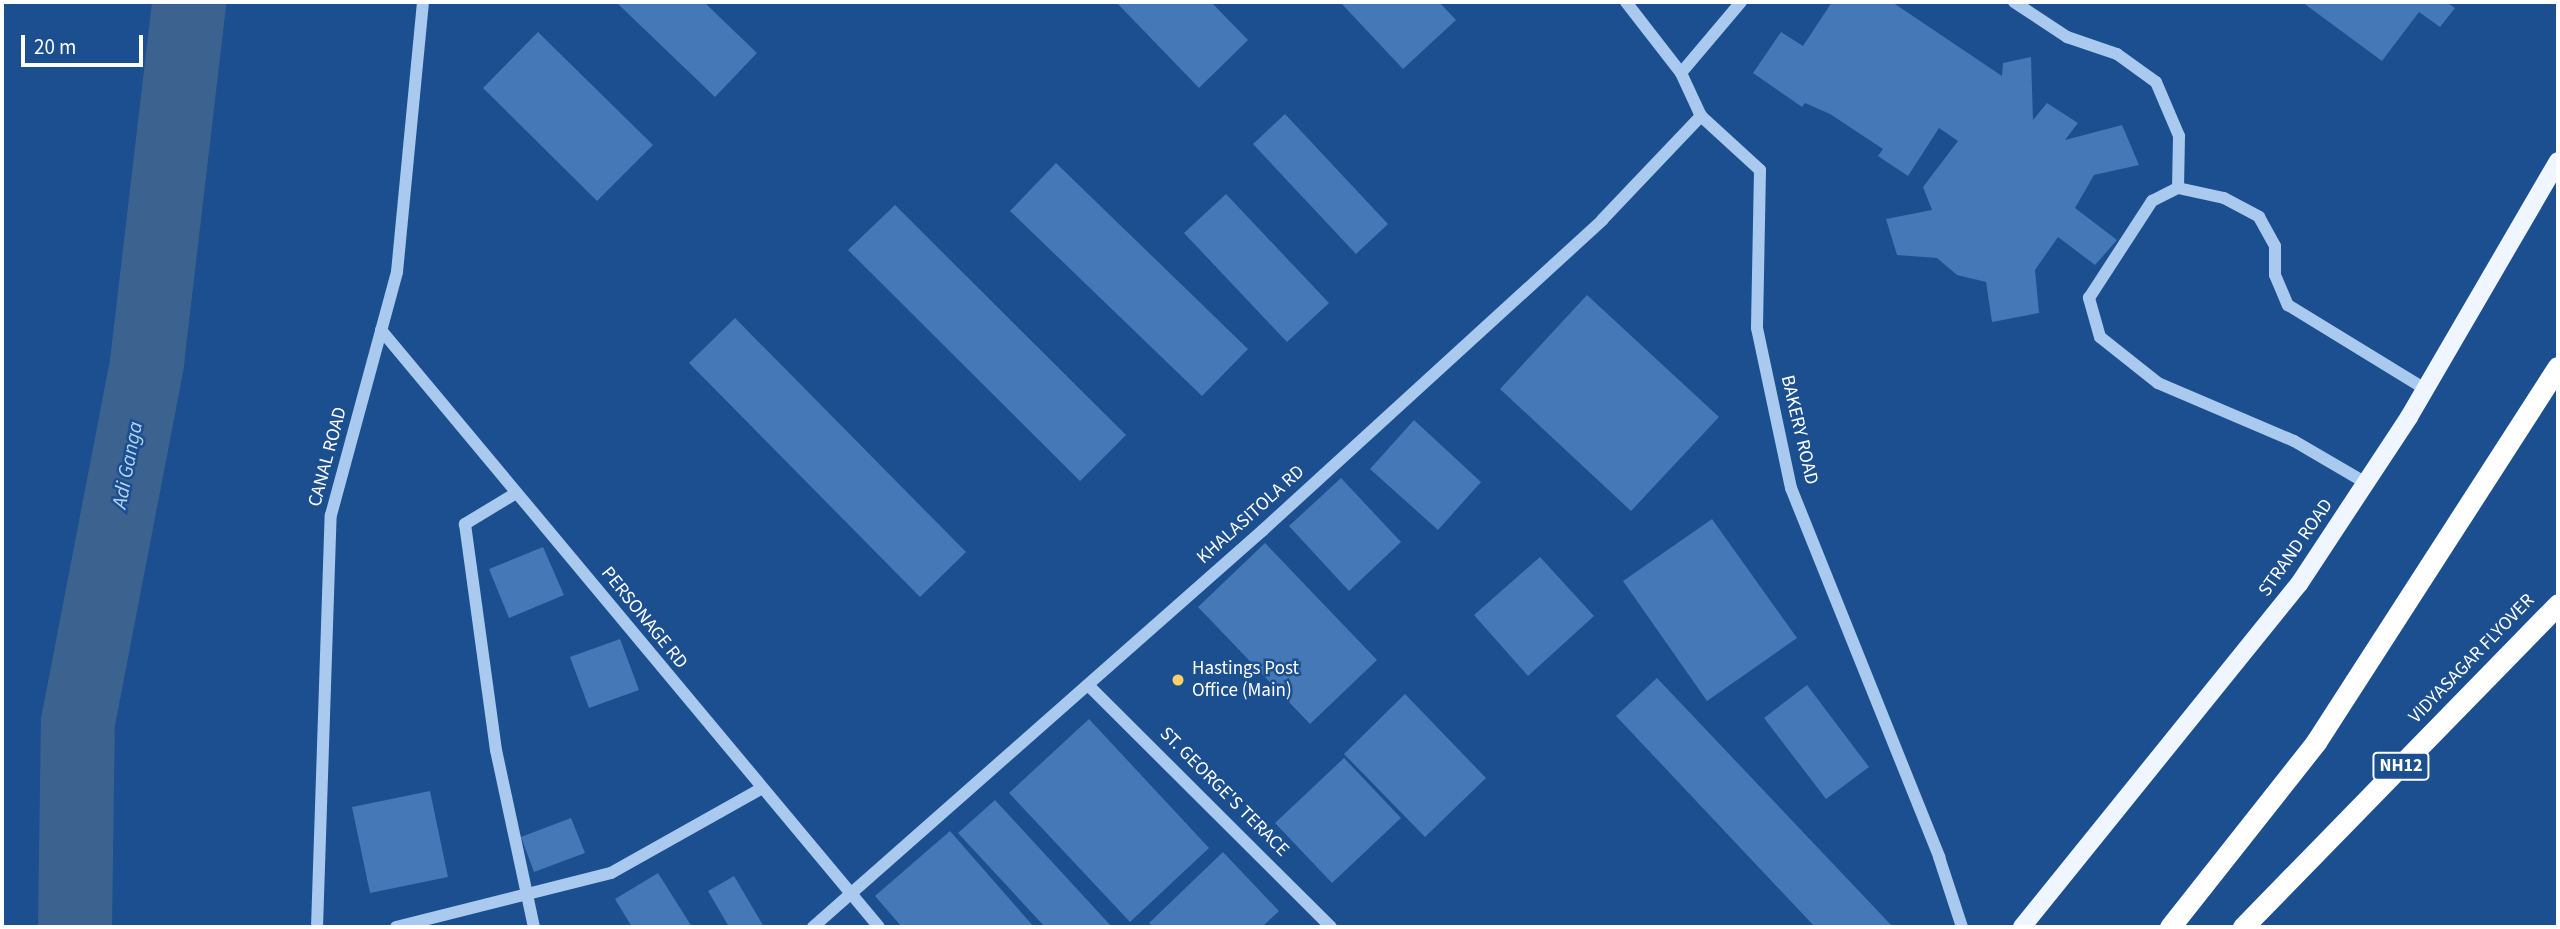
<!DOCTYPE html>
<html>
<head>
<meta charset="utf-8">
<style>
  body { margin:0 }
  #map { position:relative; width:2560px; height:929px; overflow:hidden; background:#1b4f8f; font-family:"Source Sans 3",sans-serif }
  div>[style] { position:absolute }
  .river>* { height:74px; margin:-37px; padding:0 37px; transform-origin:37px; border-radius:37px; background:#3c6290 }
  .building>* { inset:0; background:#4478b7 }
  .minor>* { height:12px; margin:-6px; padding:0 6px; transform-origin:6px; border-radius:6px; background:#a9c9ee }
  .major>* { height:18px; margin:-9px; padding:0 9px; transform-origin:9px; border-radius:9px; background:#f0f6ff }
  .highway>* { height:21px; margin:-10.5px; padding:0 10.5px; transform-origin:10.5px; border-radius:10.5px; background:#fff }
  .dots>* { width:19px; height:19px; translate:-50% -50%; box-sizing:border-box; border:4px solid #1b4f8f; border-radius:50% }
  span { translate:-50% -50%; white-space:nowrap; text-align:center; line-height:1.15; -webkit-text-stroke:5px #1b4f8f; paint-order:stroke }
  .shield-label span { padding:2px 5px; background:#1b4f8f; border:2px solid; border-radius:5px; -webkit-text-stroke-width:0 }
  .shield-label { font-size:18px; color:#fff; font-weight:700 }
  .street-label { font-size:19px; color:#fff }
  .poi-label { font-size:19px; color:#fff }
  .left { translate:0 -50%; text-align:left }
  .water-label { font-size:21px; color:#b5d3f5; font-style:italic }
  .frame { position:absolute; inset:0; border:4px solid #fff; pointer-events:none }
  .scale { position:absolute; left:21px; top:35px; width:122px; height:32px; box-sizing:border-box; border:4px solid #fff; border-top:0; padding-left:9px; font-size:21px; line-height:24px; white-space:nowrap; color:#fff; -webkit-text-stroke:5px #1b4f8f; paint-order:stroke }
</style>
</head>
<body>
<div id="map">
  <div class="river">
    <div style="left:75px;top:927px;width:205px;rotate:-89.2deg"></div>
    <div style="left:78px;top:722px;width:367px;rotate:-79.1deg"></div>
    <div style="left:147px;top:362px;width:362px;rotate:-83.3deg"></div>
  </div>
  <div class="building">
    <div style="clip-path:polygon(616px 2px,704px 2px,757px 53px,715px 97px)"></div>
    <div style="clip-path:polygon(1116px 2px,1211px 2px,1248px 40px,1199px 88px)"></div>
    <div style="clip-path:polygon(1340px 2px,1439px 2px,1456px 20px,1403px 69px)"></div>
    <div style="clip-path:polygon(1832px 2px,1892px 2px,2002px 76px,2003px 63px,2031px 57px,2033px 120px,2047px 103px,2078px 123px,2065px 140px,2122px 125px,2139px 165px,2094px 175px,2075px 208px,2117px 240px,2095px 265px,2058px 237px,2035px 270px,2039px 313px,1992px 322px,1986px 282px,1957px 275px,1937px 258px,1897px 255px,1886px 219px,1932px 210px,1923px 187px,1958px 141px,1939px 128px,1908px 176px,1878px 156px,1883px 149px,1830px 114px,1805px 103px,1802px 107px,1753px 73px,1781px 32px,1803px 46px)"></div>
    <div style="clip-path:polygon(2302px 2px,2446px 2px,2455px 8px,2440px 27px,2419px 12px,2382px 61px)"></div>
    <div style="clip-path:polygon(538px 32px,653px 145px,597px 201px,483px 88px)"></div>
    <div style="clip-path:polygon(1285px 114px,1388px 224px,1356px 254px,1253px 144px)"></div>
    <div style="clip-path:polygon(1056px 163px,1248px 349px,1202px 396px,1010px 211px)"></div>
    <div style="clip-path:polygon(1226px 194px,1329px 303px,1287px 342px,1184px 233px)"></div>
    <div style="clip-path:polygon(895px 205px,1126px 435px,1080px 481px,848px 250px)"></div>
    <div style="clip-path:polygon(1587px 295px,1719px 417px,1631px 511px,1500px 389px)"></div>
    <div style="clip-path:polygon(735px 318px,966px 552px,920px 597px,689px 363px)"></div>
    <div style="clip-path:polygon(1414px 420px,1481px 482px,1438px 530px,1370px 469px)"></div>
    <div style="clip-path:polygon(1341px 478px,1401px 542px,1349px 591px,1289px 526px)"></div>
    <div style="clip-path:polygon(1712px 519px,1797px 638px,1707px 701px,1623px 581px)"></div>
    <div style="clip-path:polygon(1265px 543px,1377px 660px,1310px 724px,1198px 607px)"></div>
    <div style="clip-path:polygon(543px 547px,564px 595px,509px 618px,489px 569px)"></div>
    <div style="clip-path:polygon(1540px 557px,1594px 616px,1528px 676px,1474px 615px)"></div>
    <div style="clip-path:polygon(620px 639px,639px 690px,589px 708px,570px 657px)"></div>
    <div style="clip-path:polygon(1657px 678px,1893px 927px,1815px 927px,1616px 716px)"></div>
    <div style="clip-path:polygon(1807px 685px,1869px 767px,1826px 799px,1764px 718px)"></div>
    <div style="clip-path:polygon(1405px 694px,1486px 778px,1425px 837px,1344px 754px)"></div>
    <div style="clip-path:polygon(1089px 719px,1209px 848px,1130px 922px,1009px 793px)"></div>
    <div style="clip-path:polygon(1344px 758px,1401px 818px,1332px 883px,1275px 823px)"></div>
    <div style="clip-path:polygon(430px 791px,448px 877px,370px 893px,352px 807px)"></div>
    <div style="clip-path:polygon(995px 800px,1112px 927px,1045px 927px,958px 833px)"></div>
    <div style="clip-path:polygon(571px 818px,585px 853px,534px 872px,521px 837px)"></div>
    <div style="clip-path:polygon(950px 831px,1034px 927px,902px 927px,875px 896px)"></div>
    <div style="clip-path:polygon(1223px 852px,1279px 911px,1262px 927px,1153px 927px,1149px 923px)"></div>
    <div style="clip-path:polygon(658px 873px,692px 927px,632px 927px,615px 899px)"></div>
    <div style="clip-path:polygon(734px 876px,764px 927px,729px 927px,708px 891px)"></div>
  </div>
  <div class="minor">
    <div style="left:1626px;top:2px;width:90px;rotate:52.2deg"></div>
    <div style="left:1681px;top:73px;width:47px;rotate:65.1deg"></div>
    <div style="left:1701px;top:116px;width:80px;rotate:42.5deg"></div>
    <div style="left:1760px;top:170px;width:158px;rotate:91.1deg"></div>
    <div style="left:1757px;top:328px;width:164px;rotate:78deg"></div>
    <div style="left:1791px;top:488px;width:398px;rotate:68.1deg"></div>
    <div style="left:1939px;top:857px;width:74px;rotate:71.8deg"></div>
    <div style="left:2014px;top:2px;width:64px;rotate:33.4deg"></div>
    <div style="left:2067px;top:37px;width:53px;rotate:18.8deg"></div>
    <div style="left:2117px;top:54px;width:48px;rotate:35.7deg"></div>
    <div style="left:2156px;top:82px;width:59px;rotate:66.9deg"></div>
    <div style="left:2179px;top:136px;width:52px;rotate:91.1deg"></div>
    <div style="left:1681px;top:73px;width:93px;rotate:-49.8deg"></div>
    <div style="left:381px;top:330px;width:777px;rotate:50.17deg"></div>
    <div style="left:2366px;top:483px;width:83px;rotate:-149.7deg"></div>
    <div style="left:2294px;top:441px;width:148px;rotate:-156.9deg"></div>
    <div style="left:2158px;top:383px;width:74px;rotate:-141.6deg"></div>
    <div style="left:2100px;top:337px;width:41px;rotate:-105.8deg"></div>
    <div style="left:2089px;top:298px;width:116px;rotate:-57deg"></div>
    <div style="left:2152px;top:201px;width:29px;rotate:-27deg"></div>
    <div style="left:2178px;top:188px;width:47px;rotate:12.3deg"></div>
    <div style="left:2224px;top:198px;width:40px;rotate:28deg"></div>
    <div style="left:2259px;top:217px;width:33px;rotate:61deg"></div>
    <div style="left:2275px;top:246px;width:29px;rotate:90deg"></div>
    <div style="left:2275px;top:275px;width:33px;rotate:67deg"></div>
    <div style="left:2288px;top:305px;width:161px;rotate:31.5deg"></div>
    <div style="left:516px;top:493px;width:60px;rotate:148.7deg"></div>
    <div style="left:465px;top:524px;width:228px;rotate:82.2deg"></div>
    <div style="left:496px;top:750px;width:181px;rotate:77.9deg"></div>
    <div style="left:1088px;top:685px;width:343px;rotate:44.9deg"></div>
    <div style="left:317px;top:927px;width:412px;rotate:-88.1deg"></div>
    <div style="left:331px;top:515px;width:252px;rotate:-74.8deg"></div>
    <div style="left:397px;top:272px;width:271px;rotate:-84.5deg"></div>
    <div style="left:396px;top:927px;width:222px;rotate:-14.1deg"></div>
    <div style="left:611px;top:873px;width:170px;rotate:-29.3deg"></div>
    <div style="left:813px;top:927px;width:599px;rotate:-41.41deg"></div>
    <div style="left:1262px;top:531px;width:461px;rotate:-42.4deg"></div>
    <div style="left:1602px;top:220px;width:144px;rotate:-46.4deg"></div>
  </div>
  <div class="major">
    <div style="left:2022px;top:927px;width:441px;rotate:-51.1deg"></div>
    <div style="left:2299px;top:584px;width:200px;rotate:-56.6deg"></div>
    <div style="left:2409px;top:417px;width:296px;rotate:-59.8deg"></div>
  </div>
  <div class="highway">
    <div style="left:2170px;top:927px;width:236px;rotate:-51.7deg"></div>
    <div style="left:2316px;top:742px;width:446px;rotate:-57.2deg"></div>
    <div style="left:2243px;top:927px;width:451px;rotate:-45.7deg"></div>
  </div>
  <div class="dots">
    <div style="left:1178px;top:680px;background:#ffd166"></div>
  </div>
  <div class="shield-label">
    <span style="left:2401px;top:766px">NH12</span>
  </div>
  <div class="street-label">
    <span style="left:1799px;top:430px;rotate:77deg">BAKERY ROAD</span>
    <span style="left:328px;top:457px;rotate:-75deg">CANAL ROAD</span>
    <span style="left:1251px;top:515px;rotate:-42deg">KHALASITOLA RD</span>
    <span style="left:2296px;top:548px;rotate:-55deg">STRAND ROAD</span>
    <span style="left:644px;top:618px;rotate:51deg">PERSONAGE RD</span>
    <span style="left:2472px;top:659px;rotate:-46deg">VIDYASAGAR FLYOVER</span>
    <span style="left:1224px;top:792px;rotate:45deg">ST. GEORGE'S TERACE</span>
  </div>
  <div class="poi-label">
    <span class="left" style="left:1192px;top:680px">Hastings Post<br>Office (Main)</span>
  </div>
  <div class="water-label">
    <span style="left:127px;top:465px;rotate:-79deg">Adi Ganga</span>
  </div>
  <div class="frame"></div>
  <div class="scale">20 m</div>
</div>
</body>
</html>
